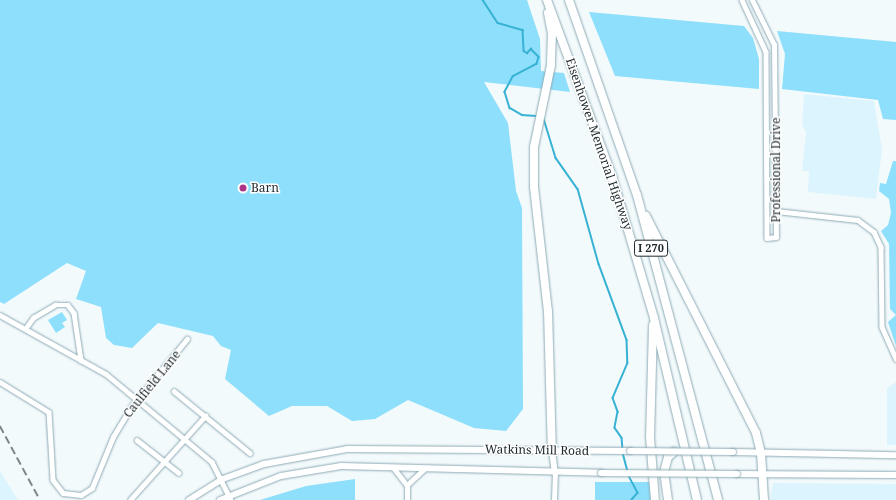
<!DOCTYPE html>
<html>
<head>
<meta charset="utf-8">
<style>
  body { margin:0 }
  #map { position:relative; width:896px; height:500px; overflow:hidden; background:#f3fafc; font-family:"Noto Serif",serif }
  div>[style] { position:absolute }
  .built>* { inset:0; background:#dcf4fd }
  .green>* { inset:0; background:#8edffb }
  .stream>* { height:1.5px; margin:-0.75px; padding:0 0.75px; transform-origin:0.75px; border-radius:0.75px; background:#37b2d4 }
  .roads { filter:drop-shadow(0 0 1px #8dabb5) drop-shadow(0 0 1px #8dabb5) }
  .minor>* { height:4.5px; margin:-2.25px; padding:0 2.25px; transform-origin:2.25px; border-radius:2.25px; background:#fff }
  .secondary>* { height:6px; margin:-3px; padding:0 3px; transform-origin:3px; border-radius:3px; background:#fff }
  .motorway>* { height:8px; margin:-4px; padding:0 4px; transform-origin:4px; border-radius:4px; background:#fff }
  .rail>* { height:1.5px; margin-top:-0.75px; transform-origin:0; background:repeating-linear-gradient(90deg,#7d878a 0 8px,transparent 0 12px) }
  .bridges { filter:drop-shadow(0 0 1px #8dabb5) drop-shadow(0 0 1px #8dabb5) }
  .secondary-bridge>* { height:6px; margin:-3px; padding:0 3px; transform-origin:3px; border-radius:3px; background:#fff }
  .dots>* { width:11px; height:11px; translate:-50% -50%; box-sizing:border-box; border:2px solid #fff; border-radius:50% }
  span { translate:-50% -50%; white-space:nowrap; text-align:center; line-height:1.15; -webkit-text-stroke:3px #fff; paint-order:stroke }
  .shield-label span { padding:1px 3px; background:#fff; border:1px solid; border-radius:3px; -webkit-text-stroke-width:0 }
  .shield-label { font-size:11px; color:#1c282d; font-weight:700 }
  .street-label { font-size:12px; color:#1c282d }
  .poi-label { font-size:12px; color:#1c282d }
  .left { translate:0 -50%; text-align:left }
</style>
</head>
<body>
<div id="map">
  <div class="built">
    <div style="clip-path:polygon(804px 94px,874px 101px,882px 149px,876px 199px,808px 192px,809px 171px,802px 171px,806px 132px,802px 125px)"></div>
    <div style="clip-path:polygon(896px 382px,896px 445px,887px 445px,887px 388px)"></div>
    <div style="clip-path:polygon(0 471px,18px 500px,0 500px)"></div>
    <div style="clip-path:polygon(773px 483px,896px 484px,896px 500px,770px 500px)"></div>
  </div>
  <div class="green">
    <div style="clip-path:polygon(0 0,527px 0,540px 39px,541px 71px,564px 73px,570px 92px,484px 82px,508px 123px,516px 191px,522px 208px,523px 409px,506px 431px,474px 428px,408px 400px,375px 419px,352px 421px,327px 406px,292px 406px,269px 416px,225px 379px,231px 350px,221px 346px,213px 336px,158px 323px,132px 348px,114px 345px,106px 338px,101px 307px,76px 299px,86px 271px,67px 263px,4px 304px,0 302px)"></div>
    <div style="clip-path:polygon(589px 12px,744px 26px,753px 38px,759px 59px,759px 89px,615px 76px)"></div>
    <div style="clip-path:polygon(777px 31px,896px 42px,896px 120px,883px 119px,878px 100px,782px 89px,785px 54px)"></div>
    <div style="clip-path:polygon(893px 161px,896px 161px,896px 315px,890px 309px,889px 244px,881px 231px,888px 225px,891px 213px,889px 199px,879px 191px,880px 183px,886px 184px)"></div>
    <div style="clip-path:polygon(62px 312px,67px 320px,62px 323px,65px 327px,56px 333px,48px 320px)"></div>
    <div style="clip-path:polygon(896px 315px,896px 346px,888px 322px)"></div>
    <div style="clip-path:polygon(355px 479px,355px 500px,260px 500px,306px 486px)"></div>
    <div style="clip-path:polygon(595px 482px,649px 482px,653px 500px,595px 500px)"></div>
  </div>
  <div class="stream">
    <div style="left:483px;top:0;width:27px;rotate:57deg"></div>
    <div style="left:498px;top:23px;width:26px;rotate:16deg"></div>
    <div style="left:523px;top:30px;width:21px;rotate:87deg"></div>
    <div style="left:524px;top:51px;width:4px;rotate:34deg"></div>
    <div style="left:527px;top:53px;width:6px;rotate:-45deg"></div>
    <div style="left:531px;top:49px;width:11px;rotate:45deg"></div>
    <div style="left:539px;top:57px;width:7px;rotate:106deg"></div>
    <div style="left:537px;top:64px;width:27px;rotate:152deg"></div>
    <div style="left:513px;top:77px;width:17px;rotate:118deg"></div>
    <div style="left:505px;top:92px;width:17px;rotate:73deg"></div>
    <div style="left:510px;top:108px;width:14px;rotate:30deg"></div>
    <div style="left:522px;top:115px;width:14px;rotate:4deg"></div>
    <div style="left:544px;top:119px;width:41px;rotate:72.9deg"></div>
    <div style="left:556px;top:158px;width:38px;rotate:55deg"></div>
    <div style="left:578px;top:189px;width:78px;rotate:74.4deg"></div>
    <div style="left:599px;top:264px;width:81px;rotate:69.8deg"></div>
    <div style="left:627px;top:340px;width:23px;rotate:88deg"></div>
    <div style="left:628px;top:363px;width:38px;rotate:113deg"></div>
    <div style="left:613px;top:398px;width:15px;rotate:70deg"></div>
    <div style="left:618px;top:412px;width:16px;rotate:101deg"></div>
    <div style="left:615px;top:428px;width:12px;rotate:55deg"></div>
    <div style="left:622px;top:438px;width:11px;rotate:85deg"></div>
    <div style="left:623px;top:453px;width:20px;rotate:75deg"></div>
    <div style="left:629px;top:476px;width:19px;rotate:62deg"></div>
    <div style="left:638px;top:493px;width:9px;rotate:131deg"></div>
  </div>
  <div class="roads">
    <div class="minor">
      <div style="left:742px;top:0;width:57px;rotate:65.2deg"></div>
      <div style="left:766px;top:52px;width:186px;rotate:89.7deg"></div>
      <div style="left:767px;top:238px;width:9px;rotate:-6deg"></div>
      <div style="left:776px;top:237px;width:192px;rotate:-90.6deg"></div>
      <div style="left:774px;top:45px;width:50px;rotate:-116.1deg"></div>
      <div style="left:776px;top:211px;width:82px;rotate:6.3deg"></div>
      <div style="left:858px;top:220px;width:20px;rotate:37deg"></div>
      <div style="left:874px;top:232px;width:17px;rotate:65deg"></div>
      <div style="left:881px;top:247px;width:80px;rotate:89.3deg"></div>
      <div style="left:882px;top:327px;width:35px;rotate:66deg"></div>
      <div style="left:0;top:315px;width:121px;rotate:29.1deg"></div>
      <div style="left:106px;top:374px;width:138px;rotate:39.7deg"></div>
      <div style="left:212px;top:462px;width:42px;rotate:63.4deg"></div>
      <div style="left:25px;top:329px;width:14px;rotate:-54deg"></div>
      <div style="left:33px;top:318px;width:26px;rotate:-31deg"></div>
      <div style="left:55px;top:305px;width:13px"></div>
      <div style="left:68px;top:305px;width:10px;rotate:53deg"></div>
      <div style="left:74px;top:313px;width:48px;rotate:81.5deg"></div>
      <div style="left:0;top:382px;width:57px;rotate:31.5deg"></div>
      <div style="left:49px;top:412px;width:68px;rotate:86.6deg"></div>
      <div style="left:53px;top:480px;width:16px;rotate:52deg"></div>
      <div style="left:63px;top:493px;width:18px;rotate:6deg"></div>
      <div style="left:81px;top:495px;width:13px;rotate:-32deg"></div>
      <div style="left:92px;top:488px;width:55px;rotate:-67.6deg"></div>
      <div style="left:113px;top:437px;width:35px;rotate:-59deg"></div>
      <div style="left:131px;top:407px;width:88px;rotate:-50.5deg"></div>
      <div style="left:174px;top:391px;width:98px;rotate:39.2deg"></div>
      <div style="left:137px;top:440px;width:53px;rotate:38.2deg"></div>
      <div style="left:393px;top:467px;width:23px;rotate:52deg"></div>
      <div style="left:407px;top:485px;width:23px;rotate:-43deg"></div>
      <div style="left:130px;top:500px;width:113px;rotate:-48.2deg"></div>
      <div style="left:407px;top:500px;width:15px;rotate:-90deg"></div>
      <div style="left:554px;top:500px;width:27px;rotate:-88deg"></div>
    </div>
    <div class="secondary">
      <div style="left:552px;top:450px;width:23px;rotate:83deg"></div>
      <div style="left:733px;top:452px;width:163px;rotate:1.1deg"></div>
      <div style="left:737px;top:474px;width:159px;rotate:0.4deg"></div>
      <div style="left:189px;top:500px;width:40px;rotate:-32deg"></div>
      <div style="left:223px;top:479px;width:44px;rotate:-20.1deg"></div>
      <div style="left:264px;top:464px;width:84px;rotate:-10.2deg"></div>
      <div style="left:347px;top:449px;width:283px;rotate:0.4deg"></div>
      <div style="left:220px;top:500px;width:66px;rotate:-21.5deg"></div>
      <div style="left:281px;top:476px;width:61px;rotate:-9.5deg"></div>
      <div style="left:341px;top:466px;width:260px;rotate:1.5deg"></div>
    </div>
    <div class="motorway">
      <div style="left:547px;top:0;width:188px;rotate:69.7deg"></div>
      <div style="left:612px;top:176px;width:148px;rotate:73.5deg"></div>
      <div style="left:654px;top:318px;width:187px;rotate:76.7deg"></div>
      <div style="left:569px;top:0;width:207px;rotate:70.8deg"></div>
      <div style="left:637px;top:195px;width:316px;rotate:75.1deg"></div>
      <div style="left:548px;top:13px;width:20px;rotate:79deg"></div>
      <div style="left:552px;top:33px;width:32px;rotate:92deg"></div>
      <div style="left:551px;top:65px;width:84px;rotate:101.7deg"></div>
      <div style="left:534px;top:147px;width:40px;rotate:90deg"></div>
      <div style="left:534px;top:187px;width:125px;rotate:83.6deg"></div>
      <div style="left:548px;top:311px;width:139px;rotate:88.4deg"></div>
      <div style="left:646px;top:216px;width:243px;rotate:63.1deg"></div>
      <div style="left:756px;top:433px;width:21px;rotate:76deg"></div>
      <div style="left:761px;top:453px;width:47px;rotate:86.3deg"></div>
      <div style="left:653px;top:325px;width:112px;rotate:91.5deg"></div>
      <div style="left:650px;top:437px;width:63px;rotate:85.5deg"></div>
      <div style="left:668px;top:500px;width:28px;rotate:-98deg"></div>
      <div style="left:664px;top:472px;width:16px;rotate:-75deg"></div>
      <div style="left:668px;top:457px;width:8px;rotate:-40deg"></div>
    </div>
  </div>
  <div class="rail">
    <div style="left:0;top:426px;width:84px;rotate:61.6deg"></div>
  </div>
  <div class="bridges">
    <div class="secondary-bridge">
      <div style="left:630px;top:451px;width:103px;rotate:0.6deg"></div>
      <div style="left:601px;top:473px;width:136px;rotate:0.4deg"></div>
    </div>
  </div>
  <div class="dots">
    <div style="left:243px;top:188px;background:#ab3388"></div>
  </div>
  <div class="shield-label">
    <span style="left:651px;top:248px">I 270</span>
  </div>
  <div class="street-label">
    <span style="left:599px;top:144px;rotate:71deg">Eisenhower Memorial Highway</span>
    <span style="left:776px;top:170px;rotate:-90deg">Professional Drive</span>
    <span style="left:152px;top:384px;rotate:-51deg">Caulfield Lane</span>
    <span style="left:537px;top:450px;rotate:1deg">Watkins Mill Road</span>
  </div>
  <div class="poi-label">
    <span class="left" style="left:251px;top:188px">Barn</span>
  </div>
</div>
</body>
</html>
